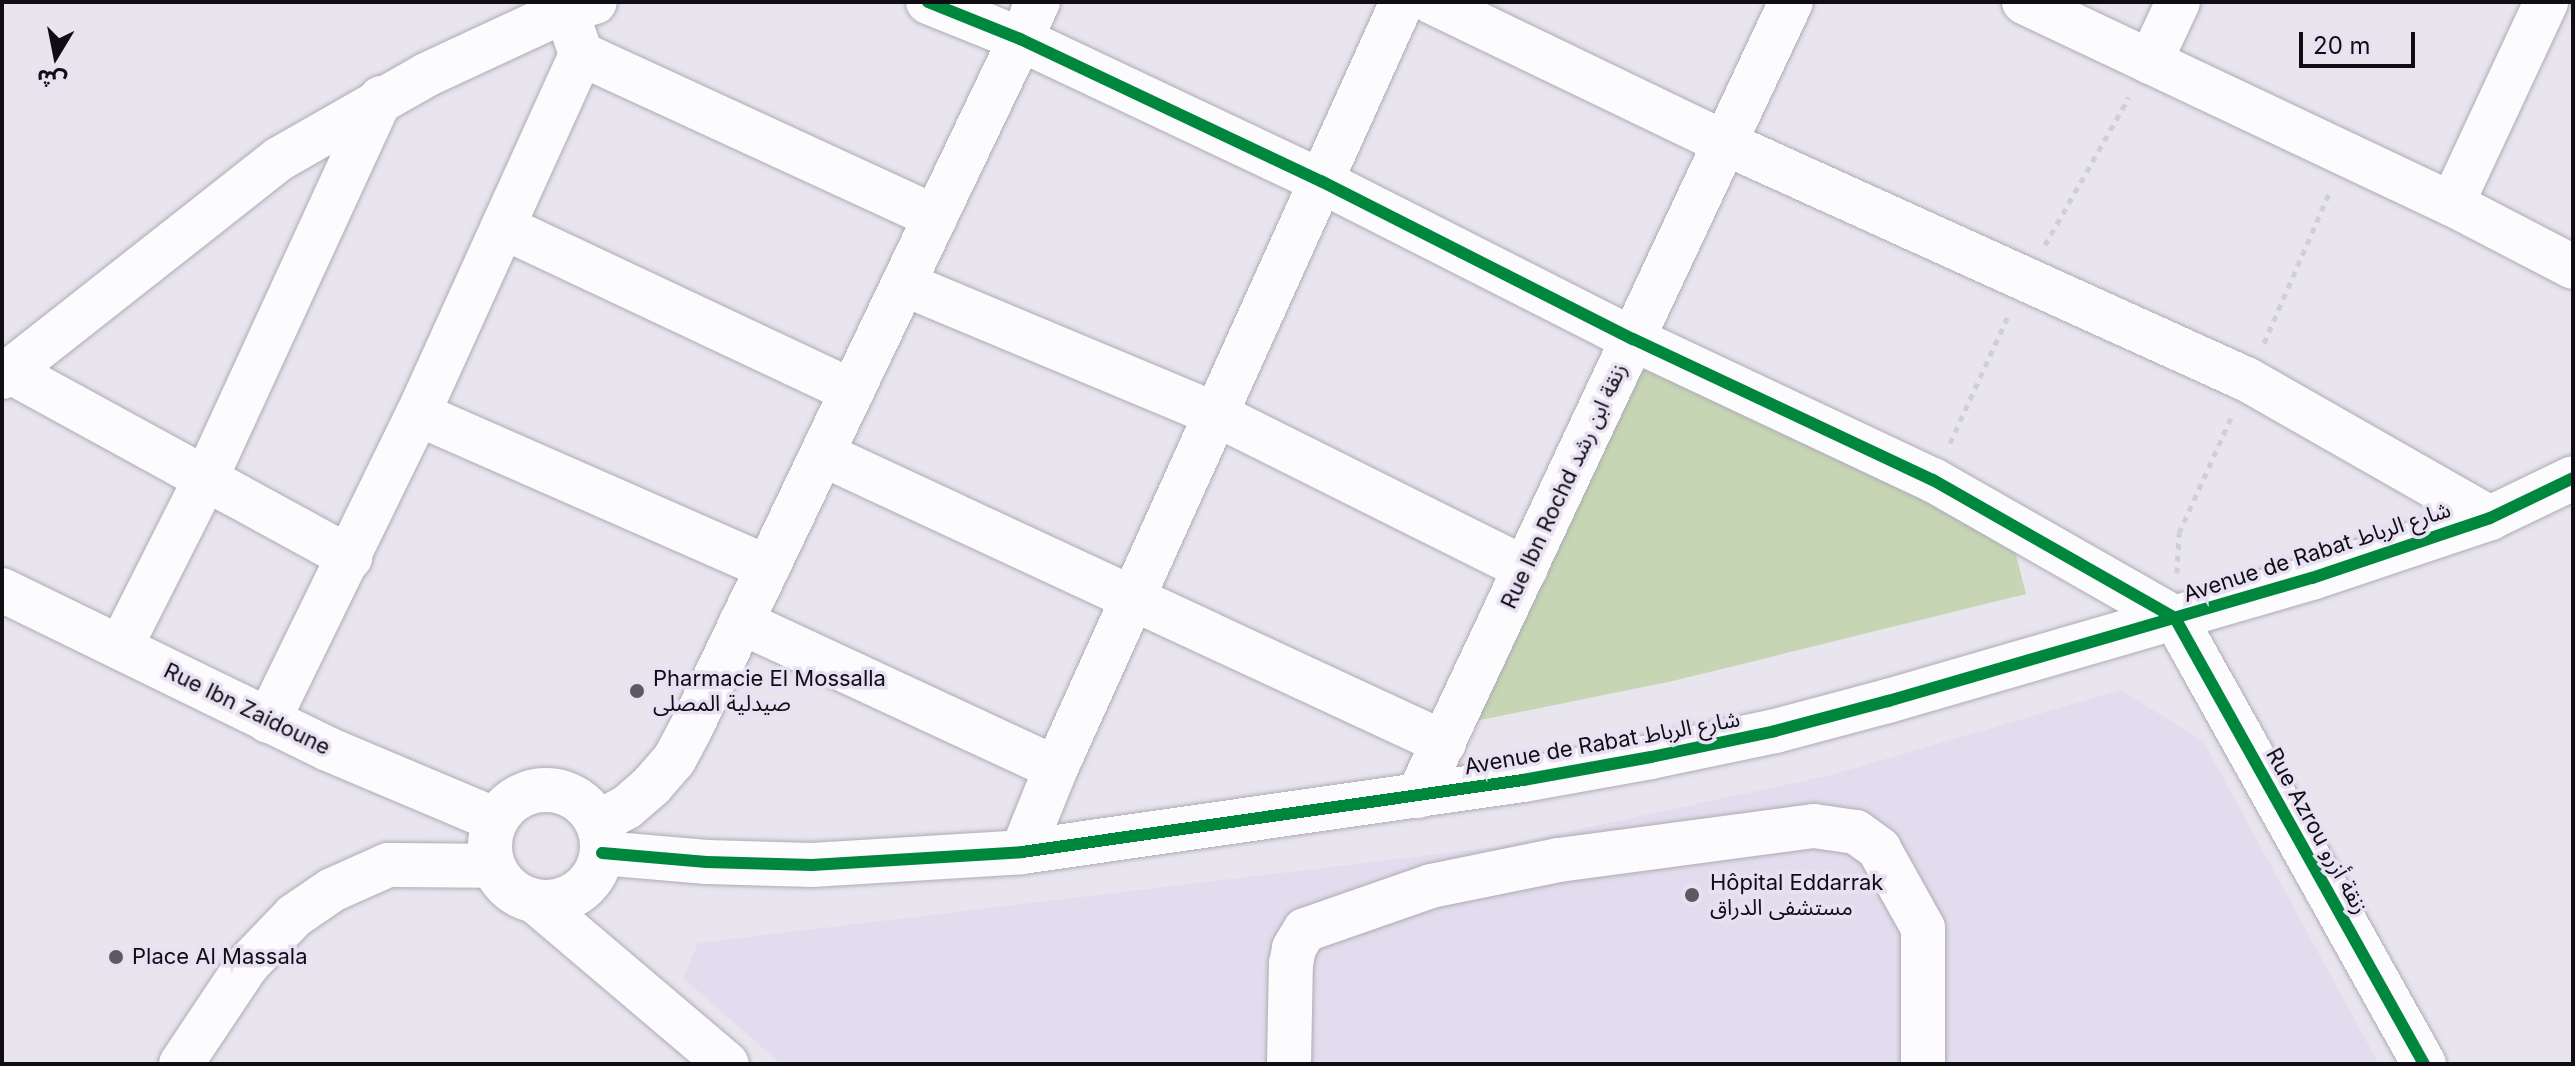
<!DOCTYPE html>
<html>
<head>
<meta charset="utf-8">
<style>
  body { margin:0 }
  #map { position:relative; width:2575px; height:1066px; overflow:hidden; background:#e9e5ef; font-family:Inter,"Noto Sans Arabic",sans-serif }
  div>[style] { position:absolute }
  .built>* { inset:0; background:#e3dcee }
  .green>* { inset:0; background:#c6d6b5 }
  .path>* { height:5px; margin-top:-2.5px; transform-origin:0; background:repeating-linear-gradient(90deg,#d0cfd1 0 6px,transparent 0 12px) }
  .roads { filter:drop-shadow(0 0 2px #aeabb3) drop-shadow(0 0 2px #aeabb3) }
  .minor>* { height:44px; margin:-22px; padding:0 22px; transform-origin:22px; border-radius:22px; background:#fcfbfd }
  .minor>.ring { margin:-22px; padding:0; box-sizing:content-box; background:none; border:44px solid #fcfbfd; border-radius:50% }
  .cycleway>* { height:12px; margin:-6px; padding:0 6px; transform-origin:6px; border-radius:6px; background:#00873e }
  .dots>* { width:22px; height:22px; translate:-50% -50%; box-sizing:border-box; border:4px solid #e8e1f3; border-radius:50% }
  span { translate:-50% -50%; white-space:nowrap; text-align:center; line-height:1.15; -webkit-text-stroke:7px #e8e1f3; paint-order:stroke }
  .street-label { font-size:22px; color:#100e14 }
  .poi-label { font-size:22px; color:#100e14 }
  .left { translate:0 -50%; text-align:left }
  .frame { position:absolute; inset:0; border:4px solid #100e14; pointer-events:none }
  .north { position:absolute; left:16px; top:16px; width:80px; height:80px; -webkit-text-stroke:6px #e8e1f3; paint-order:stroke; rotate:190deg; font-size:22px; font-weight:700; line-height:32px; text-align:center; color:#100e14 }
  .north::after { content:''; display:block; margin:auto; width:28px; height:36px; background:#100e14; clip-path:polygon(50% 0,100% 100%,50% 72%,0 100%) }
  .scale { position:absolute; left:2299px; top:32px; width:116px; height:36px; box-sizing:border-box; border:4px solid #100e14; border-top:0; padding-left:10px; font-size:24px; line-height:28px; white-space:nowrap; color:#100e14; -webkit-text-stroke:6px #e8e1f3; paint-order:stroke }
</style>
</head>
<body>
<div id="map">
  <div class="built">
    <div style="clip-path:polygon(2121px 690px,2203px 741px,2379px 1064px,781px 1064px,683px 978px,698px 943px,1496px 847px,1827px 776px)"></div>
  </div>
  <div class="green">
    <div style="clip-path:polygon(1633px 336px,2007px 519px,2026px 594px,1673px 681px,1446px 727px)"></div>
  </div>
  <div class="path">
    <div style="left:2045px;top:245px;width:170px;rotate:-60.4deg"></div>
    <div style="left:2264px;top:343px;width:166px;rotate:-66.5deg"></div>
    <div style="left:1950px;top:443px;width:142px;rotate:-65.4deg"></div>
    <div style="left:2177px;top:573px;width:40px;rotate:-87.1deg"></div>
    <div style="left:2179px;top:533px;width:126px;rotate:-65.7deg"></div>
  </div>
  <div class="roads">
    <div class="minor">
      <div style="left:928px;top:2px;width:99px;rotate:21.9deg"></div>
      <div style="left:1020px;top:39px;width:333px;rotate:25.3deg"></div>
      <div style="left:1321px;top:181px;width:350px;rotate:26.9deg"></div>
      <div style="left:1633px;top:339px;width:331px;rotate:25.2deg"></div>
      <div style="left:1933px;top:480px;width:279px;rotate:29.7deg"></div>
      <div style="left:2175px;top:618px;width:511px;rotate:60.83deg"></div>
      <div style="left:1432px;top:2px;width:325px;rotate:25.7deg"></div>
      <div style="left:1725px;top:143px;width:574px;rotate:24.38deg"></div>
      <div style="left:2248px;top:380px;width:279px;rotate:29.7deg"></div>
      <div style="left:2024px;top:2px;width:473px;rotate:25.3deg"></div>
      <div style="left:2452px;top:204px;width:136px;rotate:27.5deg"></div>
      <div style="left:581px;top:54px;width:390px;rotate:24.7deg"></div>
      <div style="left:2150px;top:62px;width:66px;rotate:-65deg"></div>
      <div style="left:2452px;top:204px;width:223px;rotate:-65deg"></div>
      <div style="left:503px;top:227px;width:386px;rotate:25.2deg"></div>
      <div style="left:904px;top:284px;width:337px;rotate:22.7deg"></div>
      <div style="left:1215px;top:414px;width:347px;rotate:26.5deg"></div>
      <div style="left:9px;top:371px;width:389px;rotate:28.7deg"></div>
      <div style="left:2px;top:377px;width:352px;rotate:-38.2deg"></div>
      <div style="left:279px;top:159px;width:169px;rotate:-29.7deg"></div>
      <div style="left:426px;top:75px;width:152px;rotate:-24.9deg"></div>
      <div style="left:564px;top:11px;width:32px;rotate:-16deg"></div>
      <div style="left:418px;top:414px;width:382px;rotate:23.7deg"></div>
      <div style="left:822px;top:454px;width:686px;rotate:24.92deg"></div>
      <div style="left:2px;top:590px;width:363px;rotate:26deg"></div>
      <div style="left:328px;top:749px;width:182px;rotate:22.9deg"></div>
      <div style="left:741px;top:622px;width:347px;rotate:24.9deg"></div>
      <div style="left:121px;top:646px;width:191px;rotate:-63.2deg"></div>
      <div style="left:207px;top:476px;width:416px;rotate:-65.3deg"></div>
      <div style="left:268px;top:721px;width:342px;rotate:-64deg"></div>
      <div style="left:418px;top:414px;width:395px;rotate:-65.6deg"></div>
      <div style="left:581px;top:54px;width:55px;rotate:-109.1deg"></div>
      <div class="ring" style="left:490px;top:790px;width:68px;height:68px"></div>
      <div style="left:1418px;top:796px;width:877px;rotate:-64.84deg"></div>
      <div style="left:597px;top:823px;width:34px;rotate:-28deg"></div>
      <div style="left:627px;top:807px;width:33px;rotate:-41deg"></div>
      <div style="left:652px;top:785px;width:33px;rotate:-49deg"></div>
      <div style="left:674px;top:760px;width:34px;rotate:-62deg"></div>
      <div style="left:690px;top:730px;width:807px;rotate:-64.45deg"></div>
      <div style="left:1022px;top:852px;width:91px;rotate:-68deg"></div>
      <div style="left:1056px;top:768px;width:841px;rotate:-65.69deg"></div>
      <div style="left:602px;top:853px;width:105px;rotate:4.9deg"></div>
      <div style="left:707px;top:862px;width:105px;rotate:1.6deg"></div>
      <div style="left:812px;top:865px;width:210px;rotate:-3.5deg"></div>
      <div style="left:1022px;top:852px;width:506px;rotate:-8.18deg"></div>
      <div style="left:1523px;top:780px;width:130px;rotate:-10.2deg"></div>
      <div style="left:1651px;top:757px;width:127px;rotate:-11.8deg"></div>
      <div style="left:1775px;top:731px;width:117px;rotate:-14.9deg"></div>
      <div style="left:1888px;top:701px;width:441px;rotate:-16.2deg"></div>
      <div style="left:2312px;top:578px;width:188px;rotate:-18.6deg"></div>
      <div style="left:2490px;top:518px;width:92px;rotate:-25.7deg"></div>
      <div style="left:536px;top:902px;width:250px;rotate:40.3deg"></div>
      <div style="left:181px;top:1064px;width:119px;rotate:-56.3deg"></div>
      <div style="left:247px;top:965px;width:68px;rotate:-46.2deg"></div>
      <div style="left:294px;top:916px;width:46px;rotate:-34.4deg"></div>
      <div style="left:332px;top:890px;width:61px;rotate:-24.1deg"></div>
      <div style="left:388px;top:865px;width:105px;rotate:0.5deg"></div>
      <div style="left:1289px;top:1064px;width:100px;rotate:-88.9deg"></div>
      <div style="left:1291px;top:964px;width:16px;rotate:-79deg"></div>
      <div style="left:1294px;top:948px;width:21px;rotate:-59deg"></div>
      <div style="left:1305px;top:930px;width:133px;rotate:-19.2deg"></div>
      <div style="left:1431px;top:886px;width:131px;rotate:-11.5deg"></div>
      <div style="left:1559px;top:860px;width:257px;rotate:-7.6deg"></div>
      <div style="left:1814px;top:826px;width:42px;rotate:8.1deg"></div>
      <div style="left:1856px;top:832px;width:29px;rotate:36deg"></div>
      <div style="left:1879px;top:849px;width:90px;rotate:60.9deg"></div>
      <div style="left:1923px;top:928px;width:136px;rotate:90deg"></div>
    </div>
  </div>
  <div class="cycleway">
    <div style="left:928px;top:2px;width:99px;rotate:21.9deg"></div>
    <div style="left:1020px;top:39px;width:333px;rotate:25.3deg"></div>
    <div style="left:1321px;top:181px;width:350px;rotate:26.9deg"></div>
    <div style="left:1633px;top:339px;width:331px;rotate:25.2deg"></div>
    <div style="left:1933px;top:480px;width:279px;rotate:29.7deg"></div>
    <div style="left:2175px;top:618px;width:511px;rotate:60.83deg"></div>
    <div style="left:602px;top:853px;width:105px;rotate:4.9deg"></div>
    <div style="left:707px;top:862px;width:105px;rotate:1.6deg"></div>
    <div style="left:812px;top:865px;width:210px;rotate:-3.5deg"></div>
    <div style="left:1022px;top:852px;width:506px;rotate:-8.18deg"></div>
    <div style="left:1523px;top:780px;width:130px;rotate:-10.2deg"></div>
    <div style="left:1651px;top:757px;width:127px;rotate:-11.8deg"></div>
    <div style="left:1775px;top:731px;width:117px;rotate:-14.9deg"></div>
    <div style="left:1888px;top:701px;width:441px;rotate:-16.2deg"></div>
    <div style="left:2312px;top:578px;width:188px;rotate:-18.6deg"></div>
    <div style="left:2490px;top:518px;width:92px;rotate:-25.7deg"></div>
  </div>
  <div class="dots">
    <div style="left:637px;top:691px;background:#5c5961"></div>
    <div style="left:1692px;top:895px;background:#5c5961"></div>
    <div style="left:116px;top:957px;background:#5c5961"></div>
  </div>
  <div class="street-label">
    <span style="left:1564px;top:486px;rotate:-65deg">Rue Ibn Rochd زنقة ابن رشد</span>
    <span style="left:2317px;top:552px;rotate:-18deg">Avenue de Rabat شارع الرباط</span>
    <span style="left:247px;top:709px;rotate:26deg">Rue Ibn Zaidoune</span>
    <span style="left:1602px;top:743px;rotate:-10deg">Avenue de Rabat شارع الرباط</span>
    <span style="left:2317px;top:831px;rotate:61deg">Rue Azrou زنقة أزرو</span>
  </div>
  <div class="poi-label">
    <span class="left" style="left:653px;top:691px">Pharmacie El Mossalla<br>صيدلية المصلى</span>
    <span class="left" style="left:1710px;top:895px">Hôpital Eddarrak<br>مستشفى الدراق</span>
    <span class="left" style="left:132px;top:957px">Place Al Massala</span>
  </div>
  <div class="frame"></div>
  <div class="north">ش</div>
  <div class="scale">20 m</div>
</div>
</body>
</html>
